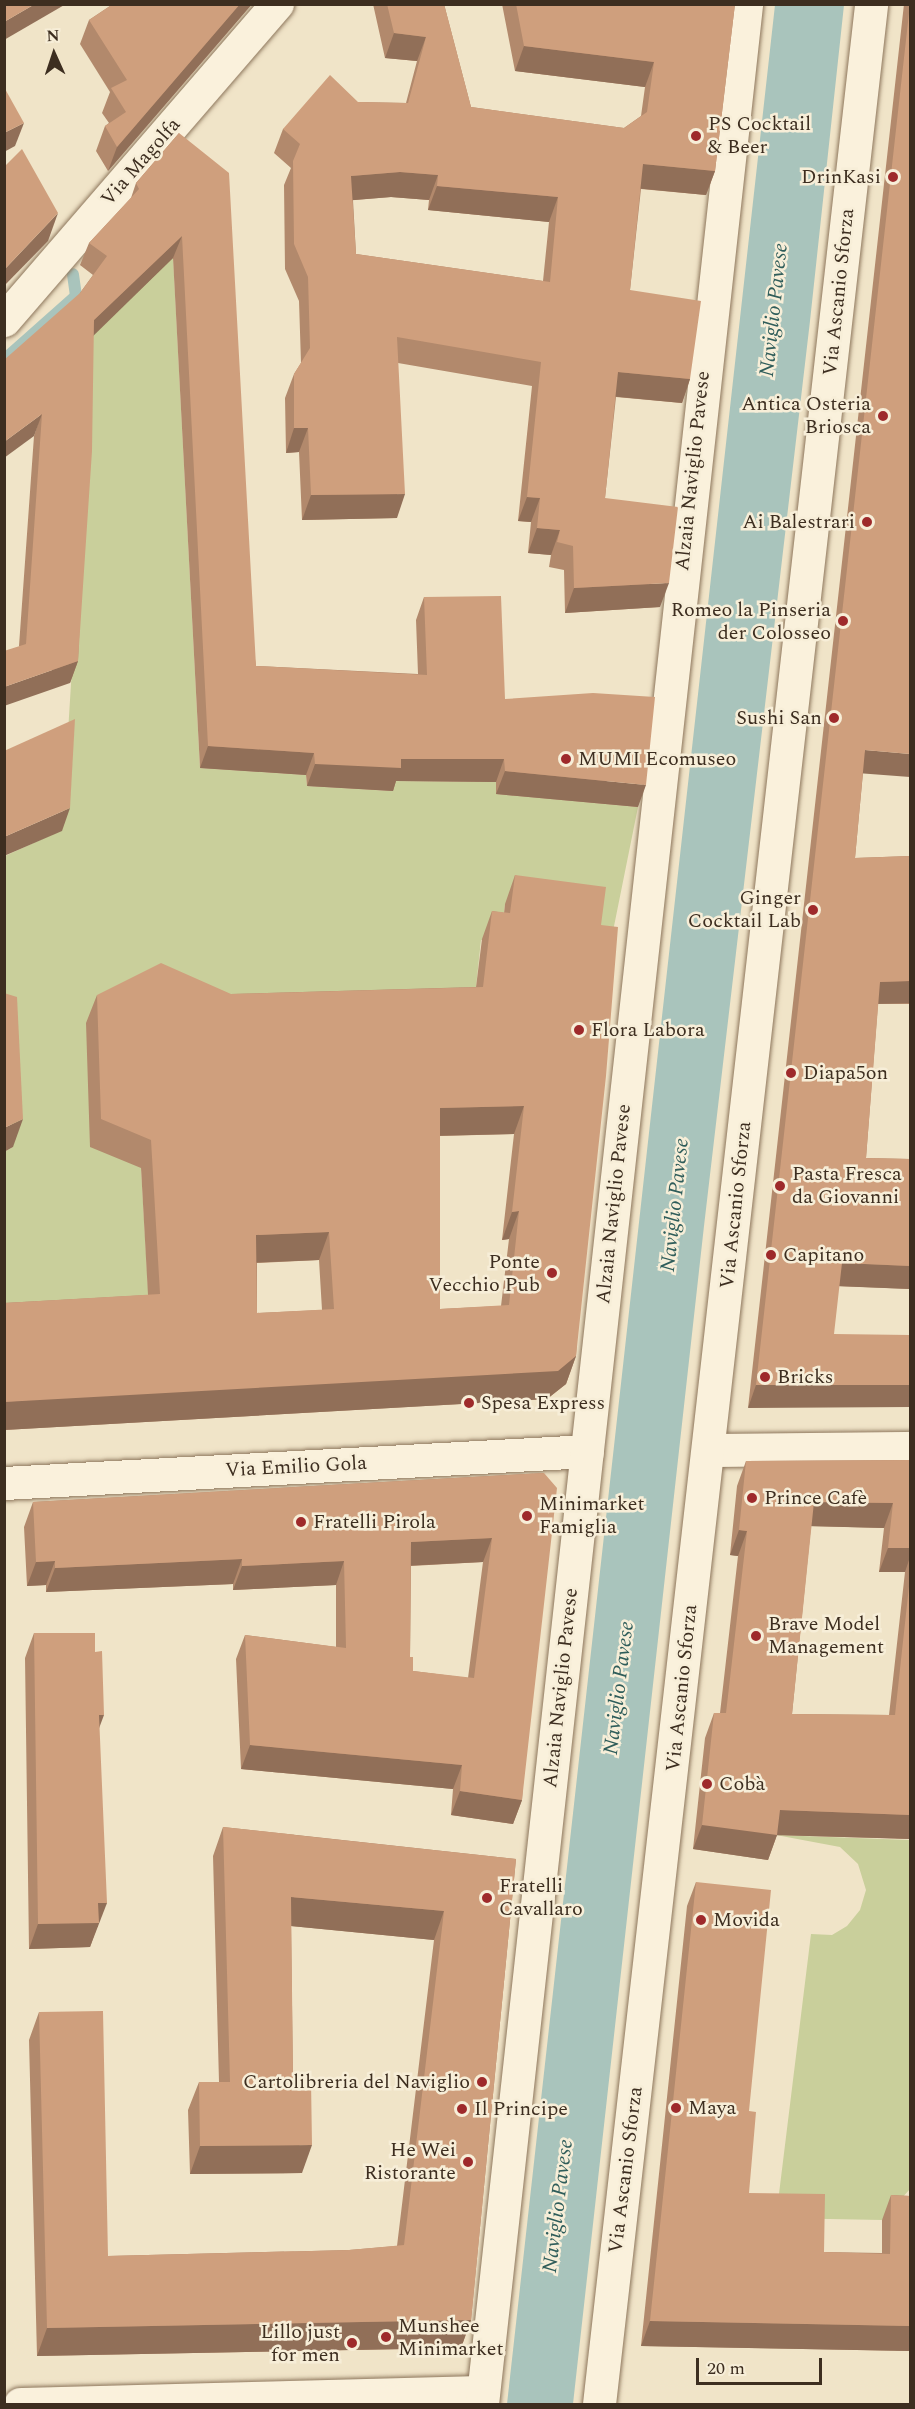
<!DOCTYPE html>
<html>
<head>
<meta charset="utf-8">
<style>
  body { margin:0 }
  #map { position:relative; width:915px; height:2409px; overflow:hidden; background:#f0e4c8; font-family:Spectral,serif }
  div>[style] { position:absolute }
  .green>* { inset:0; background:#c9cf9b }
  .water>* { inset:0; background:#a9c4bc }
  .stream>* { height:12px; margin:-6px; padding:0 6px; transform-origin:6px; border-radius:6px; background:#a9c4bc }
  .roads { filter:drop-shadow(0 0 2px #8d765c) drop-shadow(0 0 2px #8d765c) }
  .street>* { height:33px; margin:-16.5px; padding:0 16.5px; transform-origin:16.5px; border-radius:16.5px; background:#faf1dc }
  .wall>* { inset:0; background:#b2896c }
  .shaded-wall>* { inset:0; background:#916f58 }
  .building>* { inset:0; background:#cf9f7d }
  .dots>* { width:16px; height:16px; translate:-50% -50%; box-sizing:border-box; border:3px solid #f7eed8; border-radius:50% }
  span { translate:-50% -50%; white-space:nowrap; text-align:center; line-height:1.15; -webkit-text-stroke:5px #f7eed8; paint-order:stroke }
  .poi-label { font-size:20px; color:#3d2e20 }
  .left { translate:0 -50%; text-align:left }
  .right { translate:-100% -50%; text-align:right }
  .street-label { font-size:20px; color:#3d2e20 }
  .water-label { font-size:21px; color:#2f5d5a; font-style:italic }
  .frame { position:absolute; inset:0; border:6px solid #3d2e20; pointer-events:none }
  .north { position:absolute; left:24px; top:24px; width:60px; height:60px; -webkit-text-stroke:4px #f7eed8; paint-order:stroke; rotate:357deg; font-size:16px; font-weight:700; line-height:24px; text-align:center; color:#3d2e20 }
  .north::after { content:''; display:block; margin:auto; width:21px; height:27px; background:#3d2e20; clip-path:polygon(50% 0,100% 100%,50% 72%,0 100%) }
  .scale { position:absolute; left:696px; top:2358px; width:126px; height:27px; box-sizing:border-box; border:3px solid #3d2e20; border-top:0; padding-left:8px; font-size:18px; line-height:21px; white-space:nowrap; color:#3d2e20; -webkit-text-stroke:4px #f7eed8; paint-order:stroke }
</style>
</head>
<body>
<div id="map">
  <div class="green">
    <div style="clip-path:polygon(171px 219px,200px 768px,306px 775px,307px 786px,392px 791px,393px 781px,496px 782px,497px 794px,638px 807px,608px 956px,505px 904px,500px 942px,481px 940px,476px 987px,241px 1001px,141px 1168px,150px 1322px,5px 1331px,4px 1152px,13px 1147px,4px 1025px,5px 856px,62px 830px,84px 473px,86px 343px)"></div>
    <div style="clip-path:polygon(776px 1835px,910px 1840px,910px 2189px,882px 2220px,776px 2218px,811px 1934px,832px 1935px,847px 1926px,860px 1910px,866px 1890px,858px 1864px,840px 1847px)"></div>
  </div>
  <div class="water">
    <div style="clip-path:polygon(775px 5px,844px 5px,810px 321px,704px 1226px,573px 2404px,507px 2404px)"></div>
  </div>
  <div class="stream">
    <div style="left:4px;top:360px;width:96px;rotate:-41.6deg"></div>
    <div style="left:76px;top:296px;width:22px;rotate:-98deg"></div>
  </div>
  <div class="roads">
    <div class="street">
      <div style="left:4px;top:320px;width:418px;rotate:-49.2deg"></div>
      <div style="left:708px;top:1450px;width:202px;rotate:-0.6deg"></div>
      <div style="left:4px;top:1483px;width:584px;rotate:-3.14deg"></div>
      <div style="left:20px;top:2404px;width:463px;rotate:-1.5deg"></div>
      <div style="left:482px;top:2404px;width:2414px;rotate:-83.72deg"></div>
      <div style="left:599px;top:2404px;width:2415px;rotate:-83.53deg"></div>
    </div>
  </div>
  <div class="wall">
    <div style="clip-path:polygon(113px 4px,252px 4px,108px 171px,96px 151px,105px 126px,109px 123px,102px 113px,110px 92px,80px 44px,89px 20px)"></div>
    <div style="clip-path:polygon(evenodd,373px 4px,444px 4px,471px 107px,624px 128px,641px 116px,645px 87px,515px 71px,502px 4px,735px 4px,715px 171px,706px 195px,641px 189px,630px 290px,690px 379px,682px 403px,616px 397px,605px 498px,660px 607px,565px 613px,564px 570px,549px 567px,551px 555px,528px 553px,531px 522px,518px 521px,532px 386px,398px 363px,397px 518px,302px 520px,299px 452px,286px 453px,285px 398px,294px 374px,301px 363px,299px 301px,285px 269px,284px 185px,291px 168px,274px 153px,283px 129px,358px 102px,406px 103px,417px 61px,385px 58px,373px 4px,391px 197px,429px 200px,428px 210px,549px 222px,543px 281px,356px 254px,353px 200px,391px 197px)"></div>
    <div style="clip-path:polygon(904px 4px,910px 4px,863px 773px,855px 858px,910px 856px,910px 1004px,878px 1004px,866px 1158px,910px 1159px,910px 1289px,839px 1286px,748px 1408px)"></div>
    <div style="clip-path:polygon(179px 133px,256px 666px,418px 674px,416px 620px,424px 597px,505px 699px,638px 807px,496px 794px,496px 782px,396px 781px,393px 791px,307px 786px,306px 775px,200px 768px,173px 258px,93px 335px,78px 661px,70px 683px,19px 646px,34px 436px,80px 293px,93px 275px,80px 265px,89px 243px,131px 198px,136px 183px)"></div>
    <div style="clip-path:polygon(evenodd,515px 875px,601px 925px,576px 1356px,566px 1384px,547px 1399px,4px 1430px,4px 1303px,148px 1295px,141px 1168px,90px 1147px,86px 1023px,97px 995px,231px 994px,476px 987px,482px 939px,492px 911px,504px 913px,505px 904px,515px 875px,514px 1134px,502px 1240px,509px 1239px,501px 1306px,440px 1309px,440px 1136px,514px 1134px,515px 875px,319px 1260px,322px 1310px,257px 1313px,257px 1263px,319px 1260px)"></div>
    <div style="clip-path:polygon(evenodd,910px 1460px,910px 1839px,777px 1835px,768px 1860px,693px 1849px,705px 1738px,714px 1713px,720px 1713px,738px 1556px,730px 1555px,737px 1486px,746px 1461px,910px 1460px,811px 1526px,884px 1528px,879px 1572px,905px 1572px,889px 1715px,792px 1714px,811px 1526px)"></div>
    <div style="clip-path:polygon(evenodd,544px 1473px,522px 1800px,513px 1824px,451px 1815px,453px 1789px,241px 1769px,236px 1659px,245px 1635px,336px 1647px,336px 1585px,233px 1590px,233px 1584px,46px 1592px,46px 1585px,27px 1586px,24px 1527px,33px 1502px,544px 1473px,483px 1562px,468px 1678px,413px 1671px,410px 1657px,411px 1566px,483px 1562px)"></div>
    <div style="clip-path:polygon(34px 1633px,95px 1652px,99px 1728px,98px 1927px,97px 1927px,90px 1947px,29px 1949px,25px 1658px)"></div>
    <div style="clip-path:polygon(223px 1827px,516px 1859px,471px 2320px,461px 2348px,37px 2356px,29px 2040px,39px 2012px,108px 2256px,349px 2250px,397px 2246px,434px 1940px,291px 1926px,293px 2081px,302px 2173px,190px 2174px,188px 2110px,199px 2082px,219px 2082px,213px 1856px)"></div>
    <div style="clip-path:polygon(696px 1882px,749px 2111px,749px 2193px,824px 2252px,882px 2253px,882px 2220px,891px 2195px,910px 2196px,910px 2351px,641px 2346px,687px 1906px)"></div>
  </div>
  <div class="shaded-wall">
    <div style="clip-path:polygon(35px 4px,66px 4px,4px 40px,4px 22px)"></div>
    <div style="clip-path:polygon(240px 4px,252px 4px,108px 171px,117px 147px)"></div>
    <div style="clip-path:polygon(394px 33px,426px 37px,417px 61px,385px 58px)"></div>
    <div style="clip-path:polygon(524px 46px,654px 62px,645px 87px,515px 71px)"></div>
    <div style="clip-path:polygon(24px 123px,15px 146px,4px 152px,4px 133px)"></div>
    <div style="clip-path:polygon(643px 164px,715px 171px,706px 195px,634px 188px)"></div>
    <div style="clip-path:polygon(400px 172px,438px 175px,429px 200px,391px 197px,343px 201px,351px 176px)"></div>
    <div style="clip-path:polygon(437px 186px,558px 197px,549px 222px,428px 210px)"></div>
    <div style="clip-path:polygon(58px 213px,48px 241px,4px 286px,4px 270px)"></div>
    <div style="clip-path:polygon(182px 236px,173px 258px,86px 343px,94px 320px)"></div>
    <div style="clip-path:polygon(618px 372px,690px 379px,682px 403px,609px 396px)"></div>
    <div style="clip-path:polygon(42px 414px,34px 436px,4px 458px,4px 442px)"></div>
    <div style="clip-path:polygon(294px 428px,308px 428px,299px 452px,286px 453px)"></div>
    <div style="clip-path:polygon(405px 494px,397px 518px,302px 520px,311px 495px)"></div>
    <div style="clip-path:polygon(527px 497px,540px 498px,531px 522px,518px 521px)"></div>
    <div style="clip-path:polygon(537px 528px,560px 530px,551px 555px,528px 553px)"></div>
    <div style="clip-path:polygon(669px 583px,660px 607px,565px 613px,574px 588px)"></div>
    <div style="clip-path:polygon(78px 661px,70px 683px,4px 706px,4px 687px)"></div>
    <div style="clip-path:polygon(208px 746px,314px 753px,306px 775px,200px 768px)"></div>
    <div style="clip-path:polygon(865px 750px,910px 754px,910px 777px,857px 773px)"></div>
    <div style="clip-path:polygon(401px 759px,504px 759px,496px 782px,396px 781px,393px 791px,307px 786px,315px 764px)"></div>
    <div style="clip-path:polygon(505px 771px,646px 785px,638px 807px,496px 794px)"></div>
    <div style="clip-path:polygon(70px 808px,62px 831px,4px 856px,4px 837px)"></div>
    <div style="clip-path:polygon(910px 981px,910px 1003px,872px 1004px,880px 982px)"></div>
    <div style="clip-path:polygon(524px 1106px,514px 1134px,429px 1136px,440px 1108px)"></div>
    <div style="clip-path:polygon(23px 1119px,13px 1147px,4px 1152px,4px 1128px)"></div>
    <div style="clip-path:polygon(519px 1211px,509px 1239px,502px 1240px,512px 1212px)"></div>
    <div style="clip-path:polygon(329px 1232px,319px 1260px,246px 1263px,256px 1235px)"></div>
    <div style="clip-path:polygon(842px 1263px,910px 1266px,910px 1289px,834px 1286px)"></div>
    <div style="clip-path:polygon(576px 1356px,566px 1384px,547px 1399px,4px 1430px,4px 1402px)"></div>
    <div style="clip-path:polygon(756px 1385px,910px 1385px,910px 1407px,748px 1408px)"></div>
    <div style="clip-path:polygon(814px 1502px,893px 1503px,884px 1528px,805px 1526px)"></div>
    <div style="clip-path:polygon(739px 1530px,747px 1531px,738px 1556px,730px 1555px)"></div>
    <div style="clip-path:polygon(492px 1538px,483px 1562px,402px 1566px,411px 1542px)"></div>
    <div style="clip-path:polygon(888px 1548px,910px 1548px,910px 1557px,905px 1572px,879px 1572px)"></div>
    <div style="clip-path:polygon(242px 1559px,233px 1584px,46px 1592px,55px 1568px)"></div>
    <div style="clip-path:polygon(55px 1561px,46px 1585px,27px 1586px,36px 1562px)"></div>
    <div style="clip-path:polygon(344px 1561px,336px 1585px,233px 1590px,242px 1566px)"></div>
    <div style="clip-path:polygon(99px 1715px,104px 1715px,95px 1739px)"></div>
    <div style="clip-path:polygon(250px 1745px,462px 1765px,453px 1789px,241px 1769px)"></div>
    <div style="clip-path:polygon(460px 1791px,522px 1800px,513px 1824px,451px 1815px)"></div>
    <div style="clip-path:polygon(780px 1810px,910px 1815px,910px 1839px,774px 1835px,777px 1835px,768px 1860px,693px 1849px,702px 1825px)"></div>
    <div style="clip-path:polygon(291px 1897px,444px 1911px,434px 1940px,281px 1925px)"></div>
    <div style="clip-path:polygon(98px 1903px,107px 1903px,90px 1947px,29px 1949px,38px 1924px)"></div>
    <div style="clip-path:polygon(312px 2145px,302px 2173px,190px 2174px,200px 2146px)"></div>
    <div style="clip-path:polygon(471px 2320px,461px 2348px,37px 2356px,47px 2328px)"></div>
    <div style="clip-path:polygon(650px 2321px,910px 2326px,910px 2351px,641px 2346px)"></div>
  </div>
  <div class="building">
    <div style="clip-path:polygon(4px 4px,35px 4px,4px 22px)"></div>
    <div style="clip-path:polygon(113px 4px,240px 4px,117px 147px,105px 126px,126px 112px,111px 88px,127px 80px,89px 20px)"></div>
    <div style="clip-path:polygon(evenodd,387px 4px,444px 4px,471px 107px,624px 128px,647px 112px,654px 62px,524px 46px,516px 4px,735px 4px,715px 171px,643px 164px,630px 290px,701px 301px,690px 379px,618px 372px,605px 498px,678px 507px,669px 583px,574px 588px,573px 546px,557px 542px,560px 530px,537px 528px,540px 498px,527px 497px,541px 362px,397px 337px,405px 494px,311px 495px,308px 428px,294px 428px,294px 374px,310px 348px,308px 277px,294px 244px,293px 161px,300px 144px,283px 129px,330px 75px,358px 102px,408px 103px,426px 37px,394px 33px,387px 4px,400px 172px,438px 175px,437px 186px,558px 197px,550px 282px,356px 254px,351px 176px,400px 172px)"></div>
    <div style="clip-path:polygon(910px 4px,910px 754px,865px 750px,855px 858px,910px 856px,910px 981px,880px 982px,866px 1158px,910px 1159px,910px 1266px,842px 1263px,834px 1334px,910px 1335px,910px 1385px,756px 1385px)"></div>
    <div style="clip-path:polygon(4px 87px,24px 123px,4px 133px)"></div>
    <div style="clip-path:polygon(179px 133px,229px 173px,256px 666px,427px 675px,424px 597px,501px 596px,505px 699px,593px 693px,655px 697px,646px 785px,505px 771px,504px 759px,401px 759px,401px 768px,315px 764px,314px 753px,208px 746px,182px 236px,94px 320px,92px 451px,78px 661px,4px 687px,4px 651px,26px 644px,42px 414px,4px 442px,4px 360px,80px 293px,107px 256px,89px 243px,139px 189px,136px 183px)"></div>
    <div style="clip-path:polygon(22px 149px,58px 213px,4px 270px,4px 167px)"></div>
    <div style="clip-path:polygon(75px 719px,70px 808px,4px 837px,4px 751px)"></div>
    <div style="clip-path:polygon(evenodd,515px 875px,606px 887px,601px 925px,618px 927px,606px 1076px,576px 1356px,558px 1371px,4px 1402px,4px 1303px,160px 1294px,151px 1140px,101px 1119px,97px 995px,161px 963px,231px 994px,483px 987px,492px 911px,510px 913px,515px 875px,524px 1106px,512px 1212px,519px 1211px,509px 1305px,440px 1309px,440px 1108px,524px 1106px,515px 875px,329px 1232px,334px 1309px,257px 1313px,256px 1235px,329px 1232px)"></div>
    <div style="clip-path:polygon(4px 993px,17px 997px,23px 1119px,4px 1128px)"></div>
    <div style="clip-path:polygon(910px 1460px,910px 1548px,888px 1548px,893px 1503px,814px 1502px,792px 1714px,895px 1715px,910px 1577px,910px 1815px,780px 1810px,777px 1835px,702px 1825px,714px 1713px,726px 1713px,747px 1531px,739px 1530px,746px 1461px)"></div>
    <div style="clip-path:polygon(evenodd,544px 1473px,557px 1488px,522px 1800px,460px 1791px,462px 1765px,250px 1745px,245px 1635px,346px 1648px,344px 1561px,242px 1566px,242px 1559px,55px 1568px,55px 1561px,36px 1562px,33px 1502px,544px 1473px,492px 1538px,474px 1678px,413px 1671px,413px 1657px,410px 1657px,411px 1542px,492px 1538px)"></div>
    <div style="clip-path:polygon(34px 1633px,95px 1633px,95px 1652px,102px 1651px,104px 1715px,99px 1715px,107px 1903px,98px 1903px,99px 1923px,38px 1924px)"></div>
    <div style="clip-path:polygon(223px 1827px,516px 1859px,471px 2320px,47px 2328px,39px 2012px,103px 2011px,108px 2256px,349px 2250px,404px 2245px,444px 1911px,291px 1897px,293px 2081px,311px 2080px,312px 2145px,200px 2146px,199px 2082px,230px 2082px)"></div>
    <div style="clip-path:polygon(696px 1882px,771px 1890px,749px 2111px,756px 2112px,749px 2193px,825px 2194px,824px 2252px,890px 2254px,891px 2195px,910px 2196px,910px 2326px,650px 2321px)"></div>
  </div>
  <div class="dots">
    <div style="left:696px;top:136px;background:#9e2a2b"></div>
    <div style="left:893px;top:177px;background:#9e2a2b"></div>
    <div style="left:883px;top:416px;background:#9e2a2b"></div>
    <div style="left:867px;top:522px;background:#9e2a2b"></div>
    <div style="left:843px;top:621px;background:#9e2a2b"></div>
    <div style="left:834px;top:718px;background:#9e2a2b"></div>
    <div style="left:566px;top:759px;background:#9e2a2b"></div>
    <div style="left:813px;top:910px;background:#9e2a2b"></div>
    <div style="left:579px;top:1030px;background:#9e2a2b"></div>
    <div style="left:791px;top:1073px;background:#9e2a2b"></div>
    <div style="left:780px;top:1186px;background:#9e2a2b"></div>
    <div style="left:771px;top:1255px;background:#9e2a2b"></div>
    <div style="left:552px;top:1273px;background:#9e2a2b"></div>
    <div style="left:765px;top:1377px;background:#9e2a2b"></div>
    <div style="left:469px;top:1403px;background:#9e2a2b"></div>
    <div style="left:752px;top:1498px;background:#9e2a2b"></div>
    <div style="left:527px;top:1516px;background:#9e2a2b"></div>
    <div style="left:301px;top:1522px;background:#9e2a2b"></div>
    <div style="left:756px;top:1636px;background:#9e2a2b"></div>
    <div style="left:707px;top:1784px;background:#9e2a2b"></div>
    <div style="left:487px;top:1898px;background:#9e2a2b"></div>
    <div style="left:701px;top:1920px;background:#9e2a2b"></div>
    <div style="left:482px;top:2082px;background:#9e2a2b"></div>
    <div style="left:676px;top:2108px;background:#9e2a2b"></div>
    <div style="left:462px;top:2109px;background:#9e2a2b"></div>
    <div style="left:468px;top:2162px;background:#9e2a2b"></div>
    <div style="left:386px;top:2337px;background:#9e2a2b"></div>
    <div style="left:352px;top:2343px;background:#9e2a2b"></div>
  </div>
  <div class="poi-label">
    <span class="left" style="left:708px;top:136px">PS Cocktail<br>&amp; Beer</span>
    <span class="right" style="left:881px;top:177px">DrinKasi</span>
    <span class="right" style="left:871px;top:416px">Antica Osteria<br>Briosca</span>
    <span class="right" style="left:855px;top:522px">Ai Balestrari</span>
    <span class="right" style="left:831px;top:622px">Romeo la Pinseria<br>der Colosseo</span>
    <span class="right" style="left:822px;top:718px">Sushi San</span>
    <span class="left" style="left:578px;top:759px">MUMI Ecomuseo</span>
    <span class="right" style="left:801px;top:910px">Ginger<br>Cocktail Lab</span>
    <span class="left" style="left:591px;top:1030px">Flora Labora</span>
    <span class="left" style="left:803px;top:1073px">Diapa5on</span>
    <span class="left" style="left:792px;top:1186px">Pasta Fresca<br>da Giovanni</span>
    <span class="left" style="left:783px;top:1255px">Capitano</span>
    <span class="right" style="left:540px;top:1274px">Ponte<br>Vecchio Pub</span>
    <span class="left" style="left:777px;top:1377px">Bricks</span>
    <span class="left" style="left:481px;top:1403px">Spesa Express</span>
    <span class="left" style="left:764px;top:1498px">Prince Cafè</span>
    <span class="left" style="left:539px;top:1516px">Minimarket<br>Famiglia</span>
    <span class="left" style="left:313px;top:1522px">Fratelli Pirola</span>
    <span class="left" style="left:768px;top:1636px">Brave Model<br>Management</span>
    <span class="left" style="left:719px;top:1784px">Cobà</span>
    <span class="left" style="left:499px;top:1898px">Fratelli<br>Cavallaro</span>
    <span class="left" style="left:713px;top:1920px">Movida</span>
    <span class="right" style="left:470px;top:2082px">Cartolibreria del Naviglio</span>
    <span class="left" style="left:688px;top:2108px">Maya</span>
    <span class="left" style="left:474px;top:2109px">Il Principe</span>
    <span class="right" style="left:456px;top:2162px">He Wei<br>Ristorante</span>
    <span class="left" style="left:398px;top:2338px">Munshee<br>Minimarket</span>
    <span class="right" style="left:340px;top:2344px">Lillo just<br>for men</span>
  </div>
  <div class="street-label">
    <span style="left:141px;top:162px;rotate:-49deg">Via Magolfa</span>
    <span style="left:839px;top:292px;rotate:-84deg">Via Ascanio Sforza</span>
    <span style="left:693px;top:471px;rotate:-84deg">Alzaia Naviglio Pavese</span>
    <span style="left:614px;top:1204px;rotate:-84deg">Alzaia Naviglio Pavese</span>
    <span style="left:736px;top:1205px;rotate:-84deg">Via Ascanio Sforza</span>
    <span style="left:296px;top:1467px;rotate:-3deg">Via Emilio Gola</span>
    <span style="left:561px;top:1688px;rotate:-84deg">Alzaia Naviglio Pavese</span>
    <span style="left:682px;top:1688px;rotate:-84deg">Via Ascanio Sforza</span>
    <span style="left:626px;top:2170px;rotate:-83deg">Via Ascanio Sforza</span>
  </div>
  <div class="water-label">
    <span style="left:774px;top:310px;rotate:-84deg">Naviglio Pavese</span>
    <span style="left:675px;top:1205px;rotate:-84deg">Naviglio Pavese</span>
    <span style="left:619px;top:1688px;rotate:-83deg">Naviglio Pavese</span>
    <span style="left:558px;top:2206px;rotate:-83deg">Naviglio Pavese</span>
  </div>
  <div class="frame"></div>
  <div class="north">N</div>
  <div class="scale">20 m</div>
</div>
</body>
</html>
